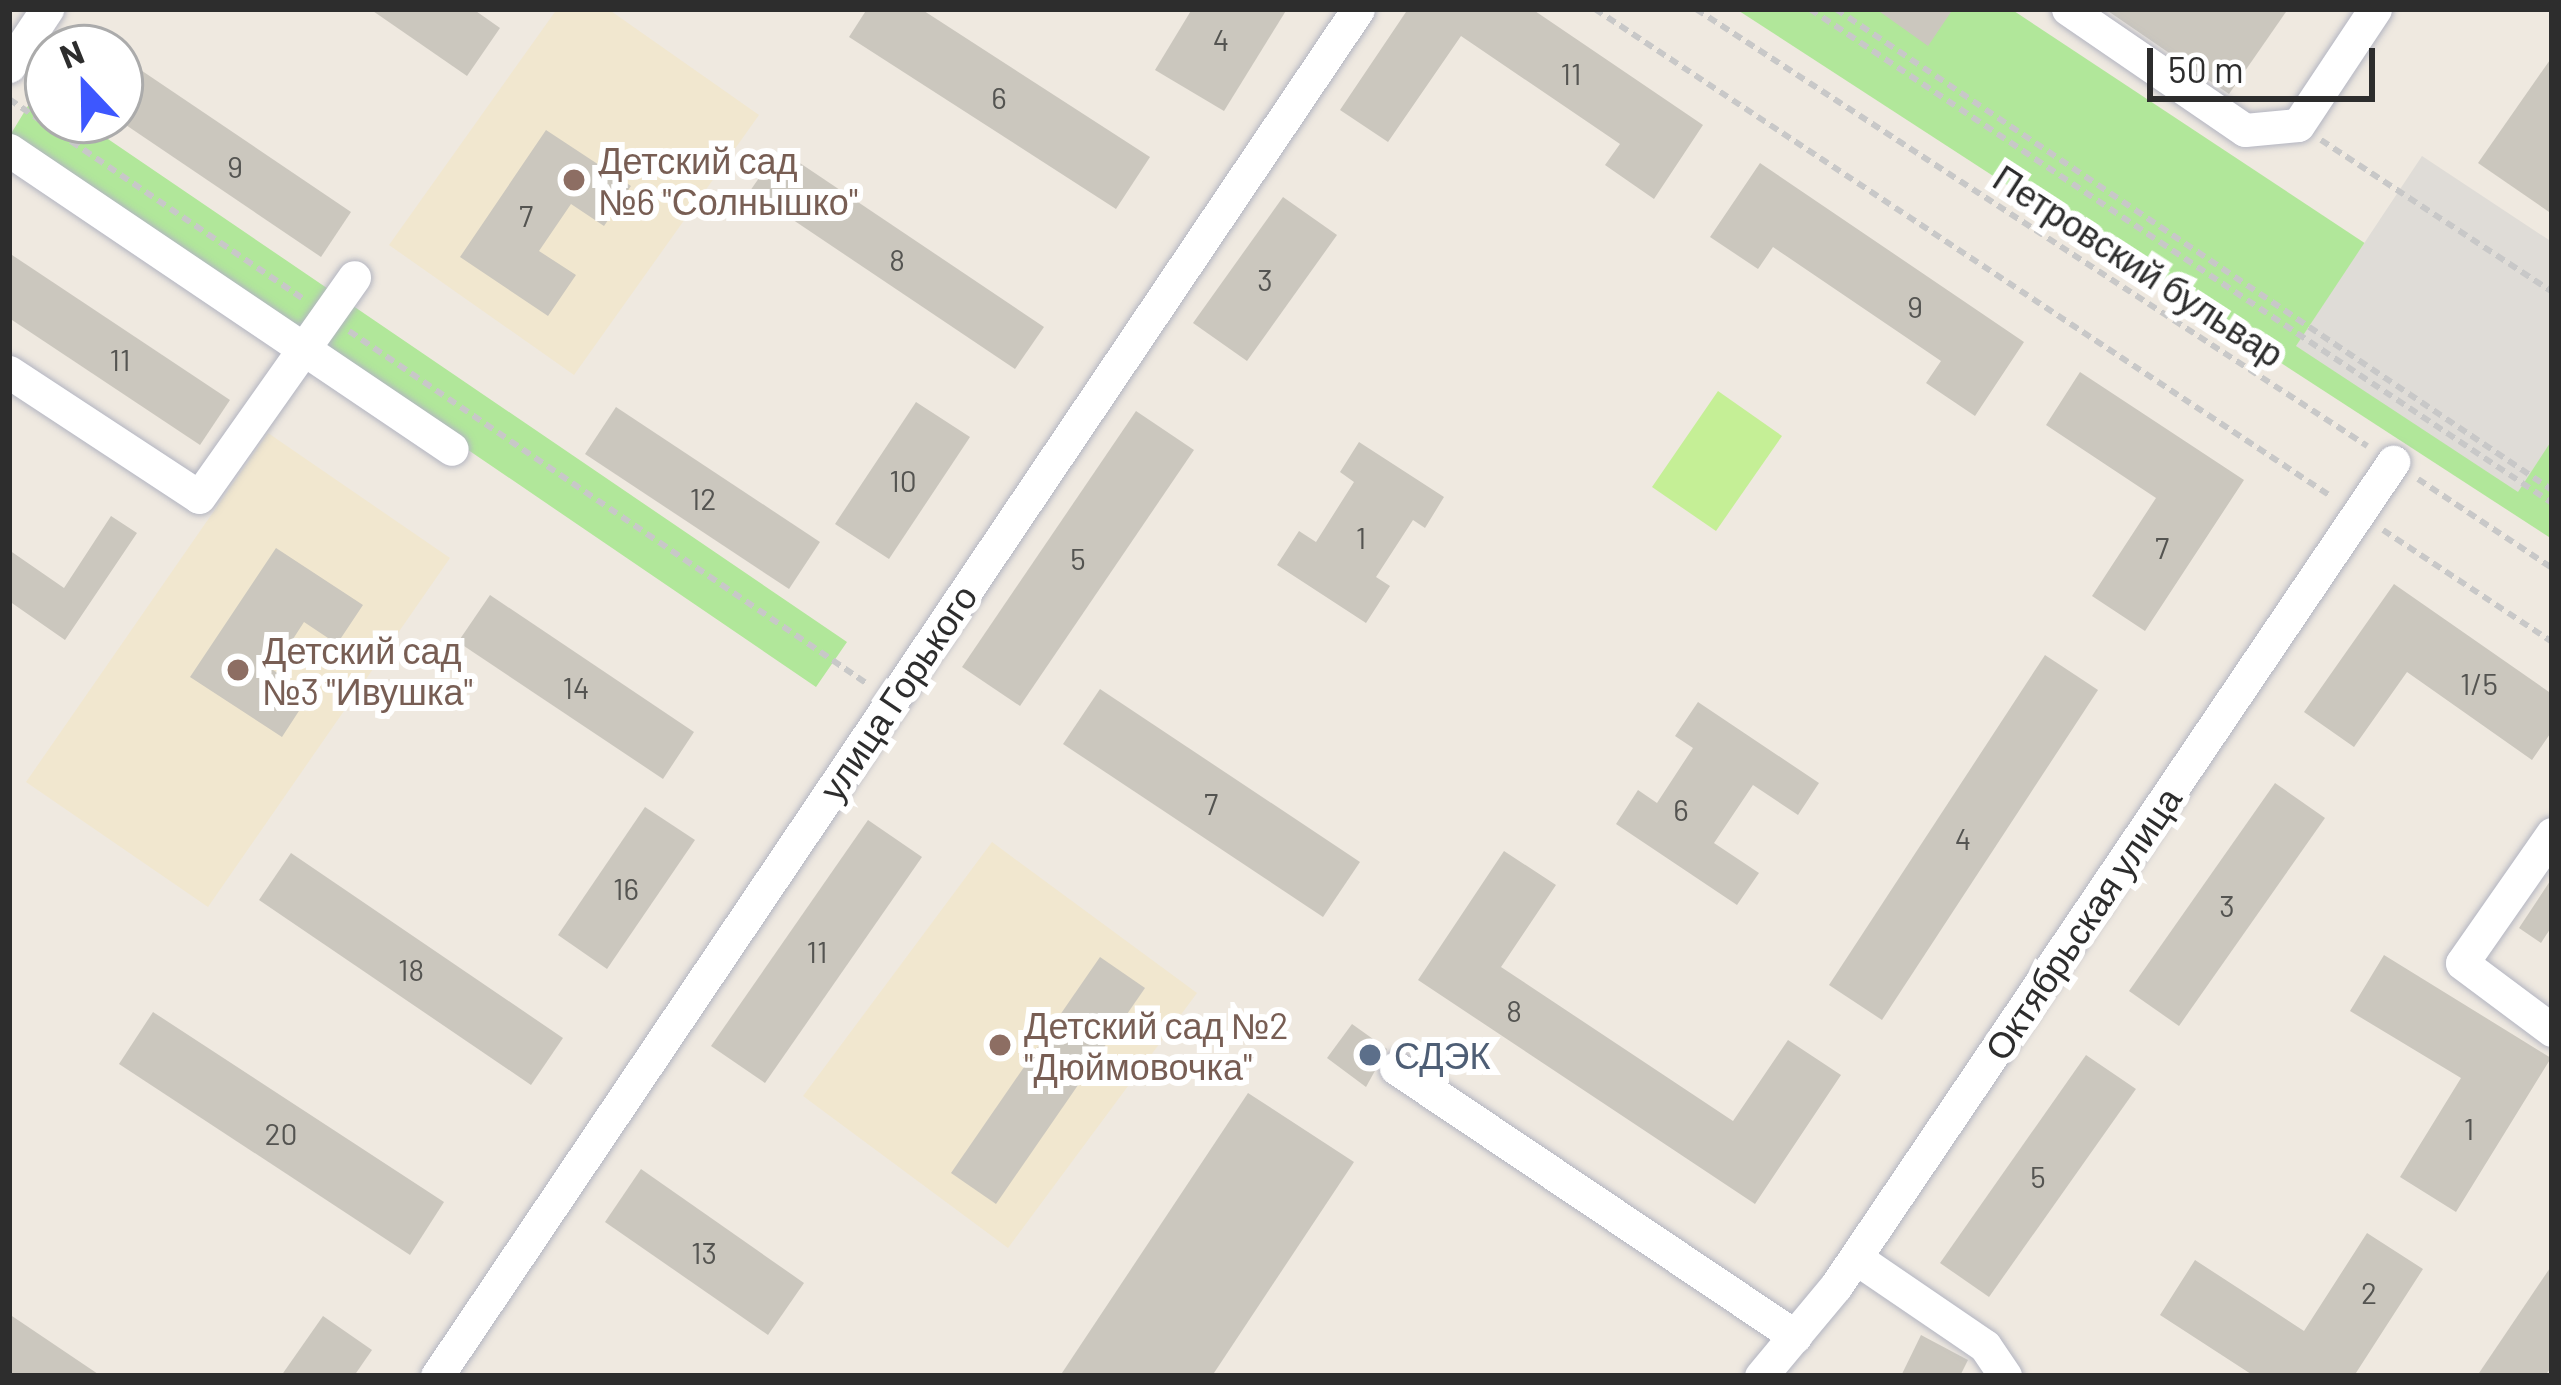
<!DOCTYPE html>
<html>
<head>
<meta charset="utf-8">
<style>
  body { margin:0 }
  #map { position:relative; width:2561px; height:1385px; overflow:hidden; background:#efe9e0; font-family:Barlow,sans-serif }
  div>[style] { position:absolute }
  .education>* { inset:0; background:#f1e7cf }
  .green>* { inset:0; background:#b1e79a }
  .pitch>* { inset:0; background:#c5ef96 }
  .plaza>* { inset:0; background:#dfdcd7 }
  .building>* { inset:0; background:#cbc7be }
  .path>* { height:6px; margin-top:-3px; transform-origin:0; background:repeating-linear-gradient(90deg,#c8c8c8 0 9px,transparent 0 15px) }
  .roads { filter:drop-shadow(0 0 3px #b3b5c1) drop-shadow(0 0 3px #b3b5c1) }
  .minor>* { height:33px; margin:-16.5px; padding:0 16.5px; transform-origin:16.5px; border-radius:16.5px; background:#fff }
  .dots>* { width:33px; height:33px; translate:-50% -50%; box-sizing:border-box; border:6px solid #fff; border-radius:50% }
  span { translate:-50% -50%; white-space:nowrap; text-align:center; line-height:1.15; -webkit-text-stroke:12px #fff; paint-order:stroke }
  .number-label { font-size:30px; color:#545451 }
  .number-label span { -webkit-text-stroke-width:0 }
  .education-label { font-size:36px; color:#785e54 }
  .left { translate:0 -50%; text-align:left }
  .street-label { font-size:36px; color:#2d2d2d }
  .service-label { font-size:36px; color:#4e5e75 }
  .frame { position:absolute; inset:0; border:12px solid #2d2d2d; pointer-events:none }
  .north { position:absolute; left:24px; top:24px; width:120px; height:120px; box-sizing:border-box; background:#fff; border:3px solid #ababab; border-radius:50%; rotate:338deg; font-size:33px; font-weight:700; line-height:48px; text-align:center; color:#2d2d2d }
  .north::after { content:''; display:block; margin:auto; width:42px; height:54px; background:#3d57ff; clip-path:polygon(50% 0,100% 100%,50% 72%,0 100%) }
  .scale { position:absolute; left:2147px; top:48px; width:228px; height:54px; box-sizing:border-box; border:6px solid #2d2d2d; border-top:0; padding-left:15px; font-size:36px; line-height:42px; white-space:nowrap; color:#2d2d2d; -webkit-text-stroke:9px #fff; paint-order:stroke }
</style>
</head>
<body>
<div id="map">
  <div class="education">
    <div style="clip-path:polygon(557px 9px,608px 9px,759px 115px,574px 375px,389px 245px)"></div>
    <div style="clip-path:polygon(268px 433px,450px 558px,208px 907px,26px 782px)"></div>
    <div style="clip-path:polygon(992px 842px,1197px 993px,1008px 1248px,803px 1096px)"></div>
  </div>
  <div class="green">
    <div style="clip-path:polygon(1736px 9px,2011px 9px,2552px 367px,2552px 539px)"></div>
    <div style="clip-path:polygon(37px 91px,48px 99px,48px 120px,80px 120px,847px 642px,816px 687px,9px 137px)"></div>
  </div>
  <div class="pitch">
    <div style="clip-path:polygon(1718px 391px,1782px 436px,1716px 531px,1652px 487px)"></div>
  </div>
  <div class="plaza">
    <div style="clip-path:polygon(2422px 156px,2552px 242px,2552px 440px,2518px 492px,2296px 346px)"></div>
  </div>
  <div class="building">
    <div style="clip-path:polygon(370px 9px,473px 9px,500px 28px,467px 76px)"></div>
    <div style="clip-path:polygon(867px 9px,921px 9px,1150px 157px,1116px 209px,849px 37px)"></div>
    <div style="clip-path:polygon(1192px 9px,1287px 9px,1224px 111px,1155px 70px)"></div>
    <div style="clip-path:polygon(1408px 9px,1532px 9px,1703px 125px,1654px 199px,1605px 165px,1620px 144px,1461px 36px,1388px 142px,1340px 110px)"></div>
    <div style="clip-path:polygon(1876px 9px,1953px 9px,1928px 46px)"></div>
    <div style="clip-path:polygon(2105px 9px,2288px 9px,2229px 94px)"></div>
    <div style="clip-path:polygon(120px 56px,351px 212px,321px 257px,120px 121px)"></div>
    <div style="clip-path:polygon(2552px 57px,2552px 214px,2478px 163px)"></div>
    <div style="clip-path:polygon(546px 130px,631px 186px,604px 226px,571px 204px,539px 251px,576px 275px,548px 316px,460px 257px)"></div>
    <div style="clip-path:polygon(779px 149px,1044px 327px,1015px 369px,750px 191px)"></div>
    <div style="clip-path:polygon(1760px 163px,2024px 342px,1975px 416px,1926px 383px,1941px 361px,1773px 247px,1758px 269px,1710px 237px)"></div>
    <div style="clip-path:polygon(1283px 197px,1337px 235px,1247px 361px,1193px 323px)"></div>
    <div style="clip-path:polygon(9px 253px,230px 400px,200px 445px,9px 318px)"></div>
    <div style="clip-path:polygon(2080px 372px,2244px 480px,2145px 631px,2092px 596px,2156px 498px,2046px 425px)"></div>
    <div style="clip-path:polygon(916px 402px,970px 437px,889px 559px,835px 524px)"></div>
    <div style="clip-path:polygon(616px 407px,820px 542px,789px 589px,585px 454px)"></div>
    <div style="clip-path:polygon(1136px 411px,1194px 450px,1020px 706px,962px 667px)"></div>
    <div style="clip-path:polygon(1359px 442px,1444px 497px,1425px 528px,1413px 520px,1376px 577px,1390px 586px,1366px 623px,1277px 565px,1299px 531px,1316px 542px,1354px 482px,1340px 472px)"></div>
    <div style="clip-path:polygon(111px 516px,137px 533px,65px 640px,9px 601px,9px 550px,64px 588px)"></div>
    <div style="clip-path:polygon(276px 548px,363px 605px,337px 644px,304px 622px,273px 670px,310px 694px,282px 737px,190px 677px)"></div>
    <div style="clip-path:polygon(2394px 584px,2552px 694px,2552px 731px,2532px 760px,2407px 672px,2354px 747px,2304px 712px)"></div>
    <div style="clip-path:polygon(490px 595px,694px 732px,663px 779px,458px 642px)"></div>
    <div style="clip-path:polygon(2045px 655px,2098px 690px,1882px 1020px,1829px 985px)"></div>
    <div style="clip-path:polygon(1100px 689px,1360px 862px,1323px 917px,1063px 744px)"></div>
    <div style="clip-path:polygon(1698px 702px,1819px 783px,1798px 815px,1753px 785px,1714px 843px,1759px 873px,1737px 905px,1616px 824px,1638px 790px,1657px 803px,1693px 748px,1675px 736px)"></div>
    <div style="clip-path:polygon(2275px 783px,2325px 818px,2179px 1026px,2129px 991px)"></div>
    <div style="clip-path:polygon(645px 807px,695px 840px,607px 969px,558px 935px)"></div>
    <div style="clip-path:polygon(868px 820px,922px 857px,765px 1083px,711px 1046px)"></div>
    <div style="clip-path:polygon(1504px 851px,1556px 885px,1501px 967px,1733px 1121px,1788px 1040px,1841px 1075px,1755px 1204px,1418px 980px)"></div>
    <div style="clip-path:polygon(291px 853px,563px 1038px,531px 1085px,259px 900px)"></div>
    <div style="clip-path:polygon(2552px 878px,2552px 926px,2541px 943px,2519px 928px)"></div>
    <div style="clip-path:polygon(2384px 955px,2551px 1058px,2456px 1212px,2400px 1177px,2461px 1078px,2350px 1011px)"></div>
    <div style="clip-path:polygon(1100px 957px,1145px 988px,996px 1204px,951px 1173px)"></div>
    <div style="clip-path:polygon(153px 1012px,444px 1202px,410px 1255px,119px 1064px)"></div>
    <div style="clip-path:polygon(1352px 1024px,1387px 1049px,1366px 1087px,1327px 1058px)"></div>
    <div style="clip-path:polygon(2086px 1055px,2136px 1089px,1989px 1297px,1940px 1263px)"></div>
    <div style="clip-path:polygon(1248px 1093px,1354px 1162px,1212px 1376px,1060px 1376px)"></div>
    <div style="clip-path:polygon(641px 1169px,804px 1283px,768px 1335px,605px 1222px)"></div>
    <div style="clip-path:polygon(2367px 1233px,2423px 1269px,2354px 1376px,2254px 1376px,2160px 1315px,2195px 1260px,2304px 1331px)"></div>
    <div style="clip-path:polygon(2552px 1265px,2552px 1366px,2545px 1376px,2477px 1376px)"></div>
    <div style="clip-path:polygon(9px 1314px,101px 1376px,9px 1376px)"></div>
    <div style="clip-path:polygon(323px 1316px,372px 1350px,354px 1376px,281px 1376px)"></div>
    <div style="clip-path:polygon(1921px 1335px,1968px 1360px,1960px 1376px,1901px 1376px)"></div>
  </div>
  <div class="path">
    <div style="left:1595px;top:9px;width:884px;rotate:33.51deg"></div>
    <div style="left:1696px;top:9px;width:801px;rotate:33.07deg"></div>
    <div style="left:1810px;top:9px;width:891px;rotate:33.65deg"></div>
    <div style="left:1836px;top:9px;width:863px;rotate:33.89deg"></div>
    <div style="left:9px;top:99px;width:356px;rotate:34.2deg"></div>
    <div style="left:2321px;top:140px;width:277px;rotate:33.3deg"></div>
    <div style="left:349px;top:331px;width:629px;rotate:34.25deg"></div>
    <div style="left:2418px;top:479px;width:161px;rotate:33.6deg"></div>
    <div style="left:2383px;top:530px;width:203px;rotate:33.5deg"></div>
  </div>
  <div class="roads">
    <div class="minor">
      <div style="left:2068px;top:9px;width:214px;rotate:34.4deg"></div>
      <div style="left:2245px;top:130px;width:53px;rotate:-5.4deg"></div>
      <div style="left:2298px;top:125px;width:139px;rotate:-56.4deg"></div>
      <div style="left:9px;top:66px;width:69px;rotate:-56.3deg"></div>
      <div style="left:9px;top:150px;width:534px;rotate:34.02deg"></div>
      <div style="left:9px;top:372px;width:227px;rotate:33.3deg"></div>
      <div style="left:199px;top:497px;width:269px;rotate:-54.8deg"></div>
      <div style="left:2552px;top:834px;width:157px;rotate:124.9deg"></div>
      <div style="left:2462px;top:963px;width:112px;rotate:36.7deg"></div>
      <div style="left:1396px;top:1068px;width:481px;rotate:33.9deg"></div>
      <div style="left:1856px;top:1258px;width:156px;rotate:34.3deg"></div>
      <div style="left:1985px;top:1346px;width:36px;rotate:56deg"></div>
      <div style="left:437px;top:1376px;width:1648px;rotate:-56.03deg"></div>
      <div style="left:1761px;top:1376px;width:117px;rotate:-50.2deg"></div>
      <div style="left:1836px;top:1286px;width:995px;rotate:-55.94deg"></div>
    </div>
  </div>
  <div class="dots">
    <div style="left:574px;top:180px;background:#8d6e63"></div>
    <div style="left:238px;top:670px;background:#8d6e63"></div>
    <div style="left:1000px;top:1045px;background:#8d6e63"></div>
    <div style="left:1370px;top:1055px;background:#5c6f8a"></div>
  </div>
  <div class="number-label">
    <span style="left:1221px;top:39px">4</span>
    <span style="left:1571px;top:73px">11</span>
    <span style="left:999px;top:97px">6</span>
    <span style="left:235px;top:166px">9</span>
    <span style="left:526px;top:215px">7</span>
    <span style="left:897px;top:259px">8</span>
    <span style="left:1265px;top:279px">3</span>
    <span style="left:1915px;top:306px">9</span>
    <span style="left:120px;top:359px">11</span>
    <span style="left:903px;top:480px">10</span>
    <span style="left:703px;top:498px">12</span>
    <span style="left:1361px;top:537px">1</span>
    <span style="left:2162px;top:547px">7</span>
    <span style="left:1078px;top:558px">5</span>
    <span style="left:2479px;top:683px">1/5</span>
    <span style="left:576px;top:687px">14</span>
    <span style="left:1211px;top:803px">7</span>
    <span style="left:1681px;top:809px">6</span>
    <span style="left:1963px;top:838px">4</span>
    <span style="left:626px;top:888px">16</span>
    <span style="left:2227px;top:905px">3</span>
    <span style="left:817px;top:951px">11</span>
    <span style="left:411px;top:969px">18</span>
    <span style="left:1514px;top:1010px">8</span>
    <span style="left:2469px;top:1128px">1</span>
    <span style="left:281px;top:1133px">20</span>
    <span style="left:2038px;top:1176px">5</span>
    <span style="left:704px;top:1252px">13</span>
    <span style="left:2369px;top:1292px">2</span>
  </div>
  <div class="education-label">
    <span class="left" style="left:598px;top:180px">Детский сад<br>№6 "Солнышко"</span>
    <span class="left" style="left:262px;top:670px">Детский сад<br>№3 "Ивушка"</span>
    <span class="left" style="left:1024px;top:1045px">Детский сад №2<br>"Дюймовочка"</span>
  </div>
  <div class="street-label">
    <span style="left:2139px;top:265px;rotate:33deg">Петровский бульвар</span>
    <span style="left:897px;top:692px;rotate:-56deg">улица Горького</span>
    <span style="left:2082px;top:923px;rotate:-56deg">Октябрьская улица</span>
  </div>
  <div class="service-label">
    <span class="left" style="left:1394px;top:1055px">СДЭК</span>
  </div>
  <div class="frame"></div>
  <div class="north">N</div>
  <div class="scale">50 m</div>
</div>
</body>
</html>
